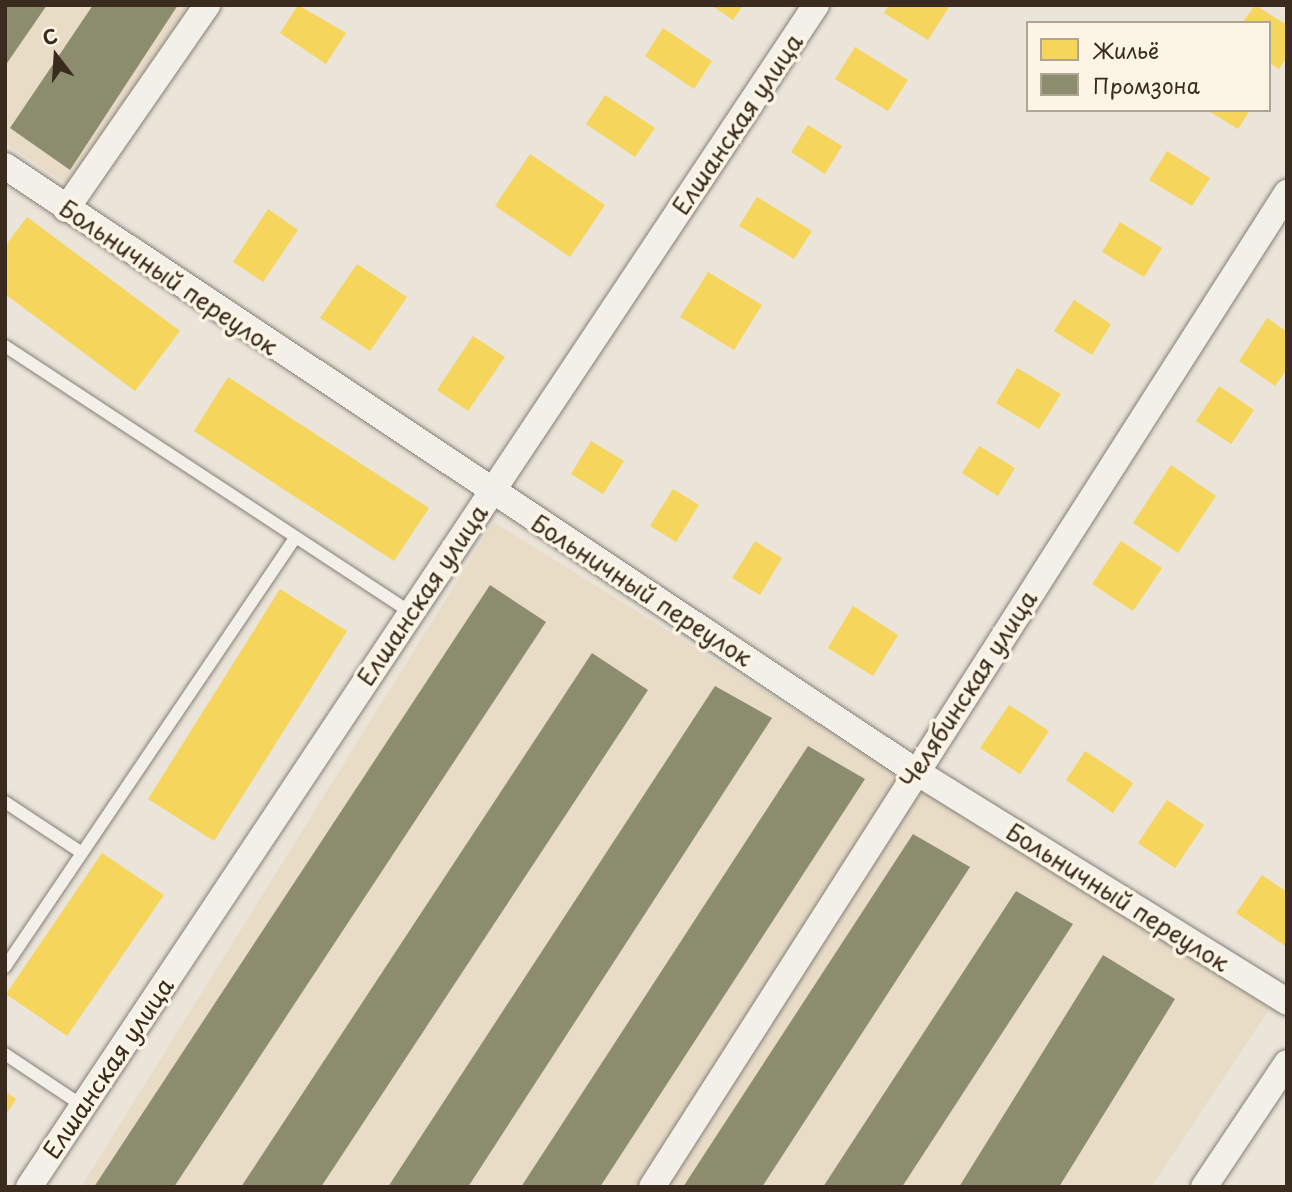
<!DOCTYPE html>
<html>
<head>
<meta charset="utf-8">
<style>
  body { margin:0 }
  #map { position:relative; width:1292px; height:1192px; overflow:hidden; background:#eae4d9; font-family:"Playpen Sans",sans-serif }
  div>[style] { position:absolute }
  .built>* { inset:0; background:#e8dcc7 }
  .homes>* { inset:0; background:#f6d55c }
  .industry>* { inset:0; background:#8c8c6e }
  .roads { filter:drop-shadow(0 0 2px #857f77) drop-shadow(0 0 2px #857f77) }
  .lane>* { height:12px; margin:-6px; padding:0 6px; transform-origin:6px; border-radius:6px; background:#f3f0e9 }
  .street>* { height:26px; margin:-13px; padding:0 13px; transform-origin:13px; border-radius:13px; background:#f3f0e9 }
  span { translate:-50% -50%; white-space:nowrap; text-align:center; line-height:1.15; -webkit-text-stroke:7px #fcf5e5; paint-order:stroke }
  .street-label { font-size:24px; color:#3b2a1e }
  .frame { position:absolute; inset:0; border:7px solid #3b2a1e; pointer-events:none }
  .legend { position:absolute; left:1026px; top:21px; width:245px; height:91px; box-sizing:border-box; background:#fcf5e5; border:2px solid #afa495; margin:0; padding:9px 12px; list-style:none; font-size:21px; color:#3b2a1e }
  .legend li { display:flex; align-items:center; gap:14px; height:35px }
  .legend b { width:35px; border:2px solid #afa495 }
  .north { position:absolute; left:21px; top:21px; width:70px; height:70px; -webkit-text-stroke:5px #fcf5e5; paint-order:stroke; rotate:343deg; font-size:19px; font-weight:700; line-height:28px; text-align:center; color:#3b2a1e }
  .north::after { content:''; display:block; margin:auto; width:24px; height:32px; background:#3b2a1e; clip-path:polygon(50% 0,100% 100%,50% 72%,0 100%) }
</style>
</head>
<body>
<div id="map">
  <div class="built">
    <div style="clip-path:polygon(5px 5px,190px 5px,67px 184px,5px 143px)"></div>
    <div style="clip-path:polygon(494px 522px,1270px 1008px,1151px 1187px,81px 1187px)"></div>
  </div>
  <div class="homes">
    <div style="clip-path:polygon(298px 5px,346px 33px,326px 64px,280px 33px)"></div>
    <div style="clip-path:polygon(711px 5px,743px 5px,733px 20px)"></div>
    <div style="clip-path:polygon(889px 5px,950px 5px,928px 40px,884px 13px)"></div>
    <div style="clip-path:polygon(1255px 5px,1287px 25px,1287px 57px,1279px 69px,1269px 63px,1269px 23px,1242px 23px)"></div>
    <div style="clip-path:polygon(663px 28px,712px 61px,694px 89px,645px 56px)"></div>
    <div style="clip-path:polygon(855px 47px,908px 80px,888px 111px,835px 79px)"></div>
    <div style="clip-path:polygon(605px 95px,655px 128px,635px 157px,586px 124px)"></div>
    <div style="clip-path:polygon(1207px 110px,1250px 110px,1238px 129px)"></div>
    <div style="clip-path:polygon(808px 125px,842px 146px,825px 174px,791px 152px)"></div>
    <div style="clip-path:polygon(1167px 151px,1210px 178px,1192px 206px,1149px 180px)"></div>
    <div style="clip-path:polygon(530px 154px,605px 205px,570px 257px,495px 206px)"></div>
    <div style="clip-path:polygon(757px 197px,812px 231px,794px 259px,739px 226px)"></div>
    <div style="clip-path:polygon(268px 209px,298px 230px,263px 282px,233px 262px)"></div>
    <div style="clip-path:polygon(27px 217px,180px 331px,135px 391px,5px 294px,5px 246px)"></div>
    <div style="clip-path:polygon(1120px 222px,1162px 248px,1144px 277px,1102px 252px)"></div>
    <div style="clip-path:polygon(357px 264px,407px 297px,370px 351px,320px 318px)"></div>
    <div style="clip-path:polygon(708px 272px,762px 305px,734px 350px,680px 317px)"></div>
    <div style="clip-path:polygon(1074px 300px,1111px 324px,1092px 355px,1054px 331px)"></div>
    <div style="clip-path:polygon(1267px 318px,1287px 332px,1287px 369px,1275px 386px,1239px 361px)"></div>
    <div style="clip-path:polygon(473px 336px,505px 357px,468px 411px,437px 390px)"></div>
    <div style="clip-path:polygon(1017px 368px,1061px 394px,1039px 429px,996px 403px)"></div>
    <div style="clip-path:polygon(228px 377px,429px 508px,394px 561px,194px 431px)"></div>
    <div style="clip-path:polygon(1219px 386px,1254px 410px,1231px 444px,1196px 421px)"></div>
    <div style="clip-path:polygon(591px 441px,624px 461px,603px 494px,571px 474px)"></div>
    <div style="clip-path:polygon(979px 446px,1015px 468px,998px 496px,962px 473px)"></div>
    <div style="clip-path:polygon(1171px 465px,1216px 496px,1178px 553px,1133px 523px)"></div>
    <div style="clip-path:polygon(673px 489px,699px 505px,676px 542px,650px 526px)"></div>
    <div style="clip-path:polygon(755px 541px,782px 558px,760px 595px,732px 578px)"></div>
    <div style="clip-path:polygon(1121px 541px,1162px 568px,1133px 611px,1092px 584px)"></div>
    <div style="clip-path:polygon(280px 589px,347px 631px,214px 841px,148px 799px)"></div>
    <div style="clip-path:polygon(853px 606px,898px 635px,873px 676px,828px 648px)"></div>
    <div style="clip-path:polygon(1009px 705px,1049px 731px,1020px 774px,980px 748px)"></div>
    <div style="clip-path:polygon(1085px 751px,1133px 783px,1113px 813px,1066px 780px)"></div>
    <div style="clip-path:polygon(1167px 800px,1204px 825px,1175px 868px,1138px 843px)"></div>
    <div style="clip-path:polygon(102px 853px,164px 895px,67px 1036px,6px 994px)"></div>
    <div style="clip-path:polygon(1262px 875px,1287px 892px,1287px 947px,1236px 913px)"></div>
    <div style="clip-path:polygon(5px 1091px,16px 1099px,5px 1116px)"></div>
  </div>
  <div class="industry">
    <div style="clip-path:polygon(5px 5px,47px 5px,5px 66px)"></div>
    <div style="clip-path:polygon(93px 5px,178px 5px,70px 170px,10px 128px)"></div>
    <div style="clip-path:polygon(490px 585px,546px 622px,174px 1187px,94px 1187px)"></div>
    <div style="clip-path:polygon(592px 653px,648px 690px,321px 1187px,241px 1187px)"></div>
    <div style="clip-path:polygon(715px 686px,772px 718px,468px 1187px,388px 1187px)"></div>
    <div style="clip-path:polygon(808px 746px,865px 779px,600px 1187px,521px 1187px)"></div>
    <div style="clip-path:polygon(913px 834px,970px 867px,762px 1187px,683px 1187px)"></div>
    <div style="clip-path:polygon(1016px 891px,1073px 924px,902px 1187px,823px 1187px)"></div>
    <div style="clip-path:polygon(1103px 955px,1175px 999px,1059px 1187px,959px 1187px)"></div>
  </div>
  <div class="roads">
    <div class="lane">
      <div style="left:5px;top:346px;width:485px;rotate:33.3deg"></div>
      <div style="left:5px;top:802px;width:92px;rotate:33.5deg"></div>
      <div style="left:5px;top:967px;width:518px;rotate:-55.94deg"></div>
      <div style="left:5px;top:1054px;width:94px;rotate:33.7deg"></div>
    </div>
    <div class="street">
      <div style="left:5px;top:166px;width:1093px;rotate:33.62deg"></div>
      <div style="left:915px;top:771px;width:438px;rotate:31.8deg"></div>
      <div style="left:66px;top:209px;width:248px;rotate:-55.3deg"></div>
      <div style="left:29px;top:1187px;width:1420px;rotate:-56.34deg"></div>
      <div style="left:652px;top:1187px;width:1180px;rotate:-57.43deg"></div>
      <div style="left:1204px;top:1187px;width:149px;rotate:-56.2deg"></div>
    </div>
  </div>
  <div class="street-label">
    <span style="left:737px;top:124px;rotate:-56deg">Елшанская улица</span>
    <span style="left:169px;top:277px;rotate:34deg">Больничный переулок</span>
    <span style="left:642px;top:590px;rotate:33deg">Больничный переулок</span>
    <span style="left:422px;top:595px;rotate:-56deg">Елшанская улица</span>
    <span style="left:968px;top:689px;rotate:-57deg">Челябинская улица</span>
    <span style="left:1118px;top:897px;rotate:32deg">Больничный переулок</span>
    <span style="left:108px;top:1068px;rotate:-56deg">Елшанская улица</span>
  </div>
  <div class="frame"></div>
  <ul class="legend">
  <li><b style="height:19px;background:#f6d55c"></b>Жильё</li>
  <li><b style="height:19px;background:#8c8c6e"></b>Промзона</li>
  </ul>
  <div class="north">С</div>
</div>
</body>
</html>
